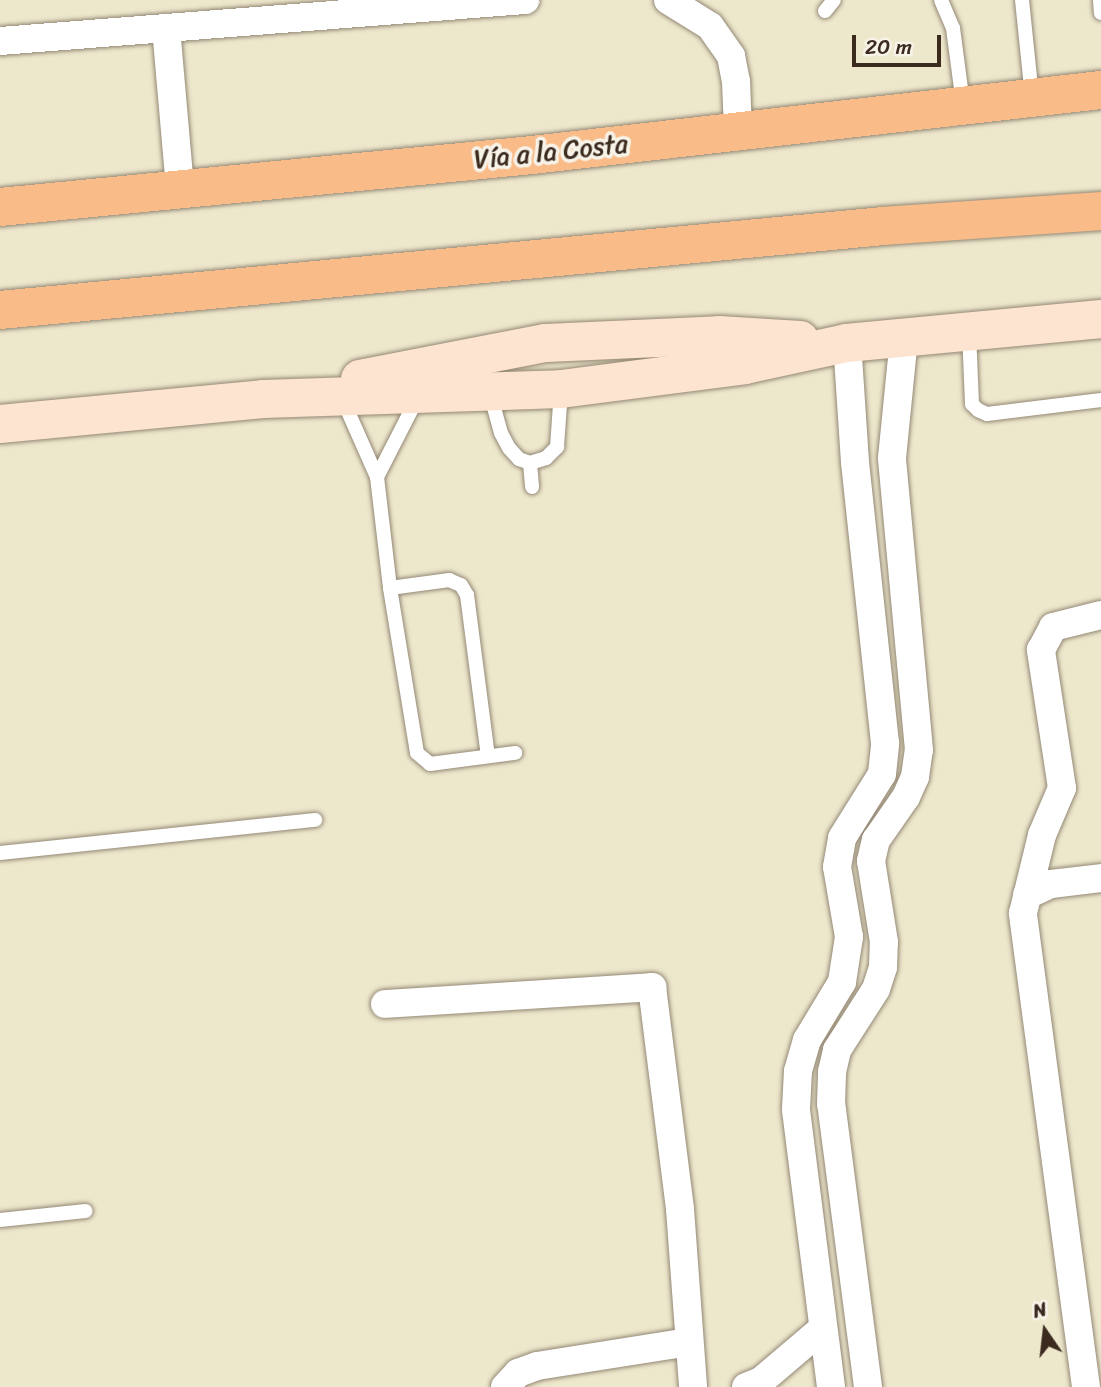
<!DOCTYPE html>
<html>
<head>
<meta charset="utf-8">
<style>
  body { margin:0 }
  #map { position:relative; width:1101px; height:1387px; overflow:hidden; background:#ede7cc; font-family:Sriracha,sans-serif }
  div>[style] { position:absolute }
  .roads { filter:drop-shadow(0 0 2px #948875) drop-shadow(0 0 2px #948875) }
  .lane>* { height:14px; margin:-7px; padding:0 7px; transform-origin:7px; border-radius:7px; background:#fff }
  .street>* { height:28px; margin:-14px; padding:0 14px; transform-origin:14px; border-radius:14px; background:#fff }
  .secondary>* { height:38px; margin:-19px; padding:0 19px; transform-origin:19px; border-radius:19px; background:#fde4d0 }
  .highway>* { height:38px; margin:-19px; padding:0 19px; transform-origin:19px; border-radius:19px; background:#f9bc89 }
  span { translate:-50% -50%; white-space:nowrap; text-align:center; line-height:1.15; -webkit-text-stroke:7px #f7f3e8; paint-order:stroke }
  .street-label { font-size:26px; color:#3b2a1e }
  .north { position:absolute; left:1010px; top:1296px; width:70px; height:70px; -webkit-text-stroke:5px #f7f3e8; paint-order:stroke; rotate:346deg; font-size:19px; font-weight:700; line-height:28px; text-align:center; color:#3b2a1e }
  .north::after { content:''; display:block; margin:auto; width:24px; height:32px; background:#3b2a1e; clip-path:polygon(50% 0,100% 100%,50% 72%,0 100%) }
  .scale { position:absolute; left:852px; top:35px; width:89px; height:32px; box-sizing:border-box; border:4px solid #3b2a1e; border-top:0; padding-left:9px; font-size:21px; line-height:24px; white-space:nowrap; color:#3b2a1e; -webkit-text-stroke:5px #f7f3e8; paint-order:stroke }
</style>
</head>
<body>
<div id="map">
  <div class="roads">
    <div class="lane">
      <div style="left:941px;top:0;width:30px;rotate:67deg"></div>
      <div style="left:953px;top:28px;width:77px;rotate:82.5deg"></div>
      <div style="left:1022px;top:0;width:97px;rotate:84.1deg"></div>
      <div style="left:1100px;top:0;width:13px;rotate:86deg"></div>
      <div style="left:825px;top:11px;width:14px;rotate:-51deg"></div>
      <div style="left:969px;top:332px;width:72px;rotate:87.6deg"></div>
      <div style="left:972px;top:404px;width:8px;rotate:45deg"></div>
      <div style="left:978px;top:410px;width:10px;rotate:24deg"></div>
      <div style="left:987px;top:414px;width:115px;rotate:-7deg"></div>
      <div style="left:490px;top:393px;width:41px;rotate:74.6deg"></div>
      <div style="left:501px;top:433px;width:17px;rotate:62deg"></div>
      <div style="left:509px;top:448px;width:15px;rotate:48deg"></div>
      <div style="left:519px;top:459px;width:12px;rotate:20deg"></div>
      <div style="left:530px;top:463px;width:17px;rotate:-17deg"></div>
      <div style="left:546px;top:458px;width:16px;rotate:-45deg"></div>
      <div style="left:557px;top:447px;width:57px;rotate:-86deg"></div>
      <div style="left:342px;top:398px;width:86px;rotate:66.1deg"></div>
      <div style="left:377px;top:477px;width:112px;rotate:83.3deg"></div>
      <div style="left:390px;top:588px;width:167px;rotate:80.7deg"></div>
      <div style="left:417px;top:753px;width:17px;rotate:40deg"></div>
      <div style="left:430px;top:764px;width:86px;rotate:-7.4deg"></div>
      <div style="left:530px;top:463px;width:24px;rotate:85deg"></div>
      <div style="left:377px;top:477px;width:90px;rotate:-62.9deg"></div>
      <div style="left:390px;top:588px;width:60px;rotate:-7.7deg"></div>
      <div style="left:449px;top:580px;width:13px;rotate:23deg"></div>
      <div style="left:461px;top:585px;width:12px;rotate:59deg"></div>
      <div style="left:467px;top:595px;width:162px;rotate:82.6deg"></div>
      <div style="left:0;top:853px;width:317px;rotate:-6deg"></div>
      <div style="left:0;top:1220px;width:86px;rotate:-6deg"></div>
    </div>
    <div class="street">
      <div style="left:668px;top:0;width:49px;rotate:31.8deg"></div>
      <div style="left:710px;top:26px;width:37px;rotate:55deg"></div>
      <div style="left:731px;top:56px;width:25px;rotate:79deg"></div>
      <div style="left:736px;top:81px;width:49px;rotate:87.7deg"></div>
      <div style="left:166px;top:28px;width:162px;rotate:85deg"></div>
      <div style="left:0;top:41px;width:527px;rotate:-4.47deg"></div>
      <div style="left:1027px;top:895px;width:26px;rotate:-25deg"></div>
      <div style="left:1051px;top:884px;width:50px;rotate:-6.8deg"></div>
      <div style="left:385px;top:1004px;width:268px;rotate:-3.6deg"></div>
      <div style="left:652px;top:987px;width:224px;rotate:82.8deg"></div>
      <div style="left:680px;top:1209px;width:178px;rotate:85.8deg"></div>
      <div style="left:505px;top:1387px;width:19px;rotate:-47deg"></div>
      <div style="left:518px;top:1373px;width:20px;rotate:-20deg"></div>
      <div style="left:537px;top:1366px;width:153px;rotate:-9deg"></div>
      <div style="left:746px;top:1387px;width:16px;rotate:-22deg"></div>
      <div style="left:761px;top:1381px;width:80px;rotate:-40.4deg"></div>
      <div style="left:831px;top:1387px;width:280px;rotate:-97.2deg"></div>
      <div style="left:796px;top:1109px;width:38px;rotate:-87deg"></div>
      <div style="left:798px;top:1071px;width:32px;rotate:-74deg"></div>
      <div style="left:807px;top:1040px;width:68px;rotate:-58.9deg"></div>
      <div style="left:842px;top:982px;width:46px;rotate:-81.2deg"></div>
      <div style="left:849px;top:937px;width:71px;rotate:-99.7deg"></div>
      <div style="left:837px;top:867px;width:29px;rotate:-80deg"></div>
      <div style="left:842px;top:838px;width:75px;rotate:-58deg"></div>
      <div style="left:882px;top:774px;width:31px;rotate:-84deg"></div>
      <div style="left:885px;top:743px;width:283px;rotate:-96.1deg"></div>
      <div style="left:855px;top:462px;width:119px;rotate:-93.8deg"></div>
      <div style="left:868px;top:1387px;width:285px;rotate:-97.4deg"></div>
      <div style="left:831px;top:1104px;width:32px;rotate:-88deg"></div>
      <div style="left:832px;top:1072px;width:23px;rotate:-77deg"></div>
      <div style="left:837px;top:1050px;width:72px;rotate:-57.4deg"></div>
      <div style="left:876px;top:989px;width:23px;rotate:-72deg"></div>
      <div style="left:883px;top:967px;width:25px;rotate:-88deg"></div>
      <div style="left:884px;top:942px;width:82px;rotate:-99.1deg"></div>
      <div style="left:871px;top:861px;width:22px;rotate:-77deg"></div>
      <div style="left:876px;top:840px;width:52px;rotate:-55.1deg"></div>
      <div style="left:906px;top:797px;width:22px;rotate:-66deg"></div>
      <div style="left:915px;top:777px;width:27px;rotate:-82deg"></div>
      <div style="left:919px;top:750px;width:293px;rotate:-95.3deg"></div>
      <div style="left:892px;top:458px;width:122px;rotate:-84.3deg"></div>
      <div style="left:1086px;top:1387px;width:478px;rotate:-97.6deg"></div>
      <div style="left:1023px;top:913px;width:80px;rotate:-76.3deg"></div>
      <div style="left:1042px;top:835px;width:51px;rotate:-66.9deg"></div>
      <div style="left:1062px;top:788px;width:140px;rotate:-98.7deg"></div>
      <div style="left:1041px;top:650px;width:26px;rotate:-62deg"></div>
      <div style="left:1053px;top:627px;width:49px;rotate:-14deg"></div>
    </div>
    <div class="secondary">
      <div style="left:360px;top:379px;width:189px;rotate:-11deg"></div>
      <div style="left:546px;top:343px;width:173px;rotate:-2.6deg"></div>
      <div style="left:719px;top:335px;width:81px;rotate:3.5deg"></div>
      <div style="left:0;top:424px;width:264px;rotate:-5.4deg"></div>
      <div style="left:263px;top:399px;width:298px;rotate:-1.9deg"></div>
      <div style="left:561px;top:389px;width:186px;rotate:-7.4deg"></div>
      <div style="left:745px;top:365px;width:104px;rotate:-12.2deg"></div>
      <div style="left:847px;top:343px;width:255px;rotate:-5.4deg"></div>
    </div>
    <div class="highway">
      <div style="left:0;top:207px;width:535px;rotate:-5.58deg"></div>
      <div style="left:532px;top:155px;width:573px;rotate:-6.52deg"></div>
      <div style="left:0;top:310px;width:887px;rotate:-5.43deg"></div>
      <div style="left:883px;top:226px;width:219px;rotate:-3.9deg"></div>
    </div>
  </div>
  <div class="street-label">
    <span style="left:551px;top:152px;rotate:-6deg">Vía a la Costa</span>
  </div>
  <div class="north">N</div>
  <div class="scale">20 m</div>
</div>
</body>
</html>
